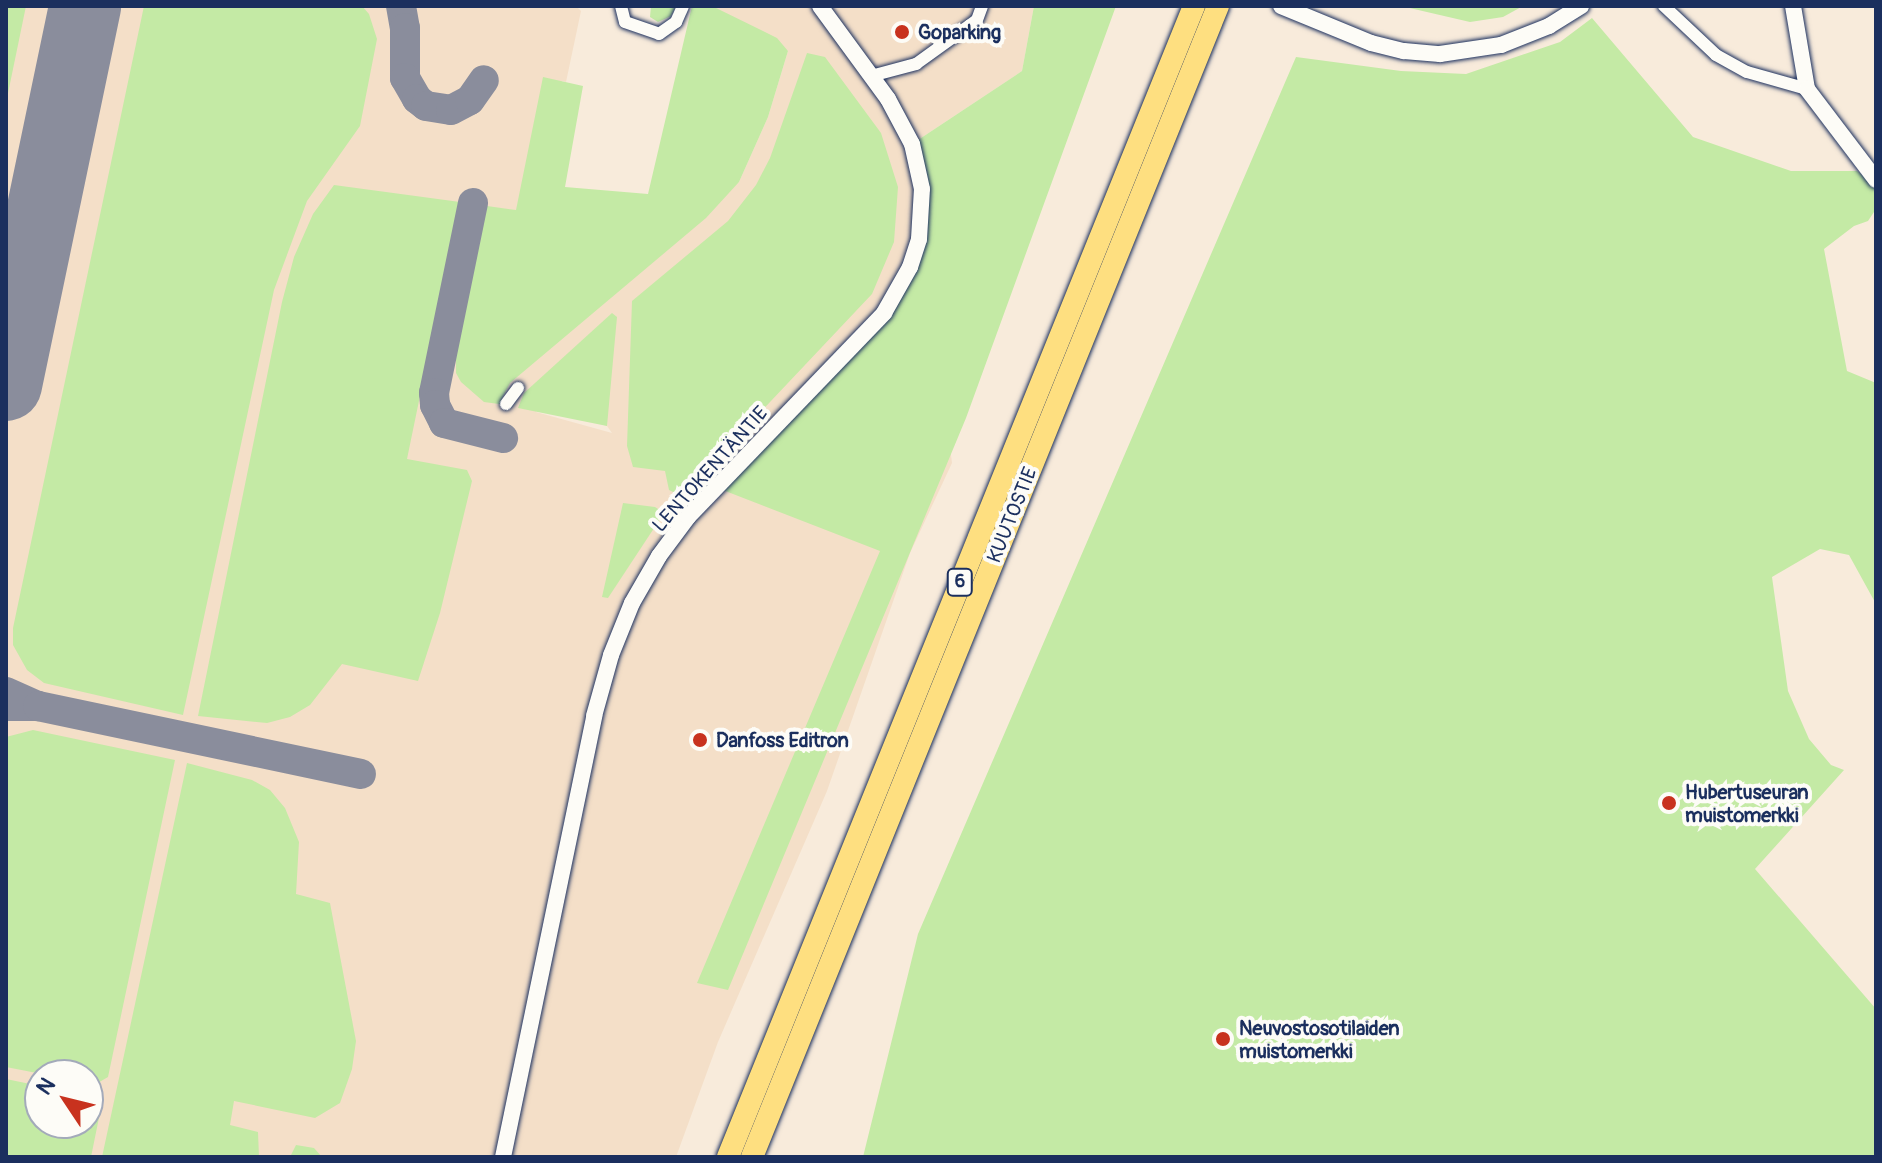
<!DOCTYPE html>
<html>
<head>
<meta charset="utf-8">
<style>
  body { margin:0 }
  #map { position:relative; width:1882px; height:1163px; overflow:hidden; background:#f8ebdb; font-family:Pangolin,sans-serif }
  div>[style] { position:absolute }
  .built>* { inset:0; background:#f4dfc8 }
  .green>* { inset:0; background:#c4eaa5 }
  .taxiway>* { height:30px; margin:-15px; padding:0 15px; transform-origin:15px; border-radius:15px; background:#8a8d9c }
  .runway>* { height:72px; margin:-36px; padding:0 36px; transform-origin:36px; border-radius:36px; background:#8a8d9c }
  .roads { filter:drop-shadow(0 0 2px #1b2f5e) drop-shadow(0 0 2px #1b2f5e) }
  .minor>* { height:12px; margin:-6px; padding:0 6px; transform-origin:6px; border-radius:6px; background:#fdfcf7 }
  .tertiary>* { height:16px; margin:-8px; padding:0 8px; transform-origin:8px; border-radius:8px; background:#fdfcf7 }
  .trunk>* { height:22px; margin:-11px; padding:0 11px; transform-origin:11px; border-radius:11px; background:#fedf80 }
  .dots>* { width:22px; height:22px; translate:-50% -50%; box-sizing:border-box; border:4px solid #fdfcf7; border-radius:50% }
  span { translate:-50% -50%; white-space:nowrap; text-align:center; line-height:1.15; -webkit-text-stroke:8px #fdfcf7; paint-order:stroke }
  .shield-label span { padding:2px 6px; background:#fdfcf7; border:2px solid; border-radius:6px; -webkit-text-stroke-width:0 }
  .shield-label { font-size:18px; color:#1b2f5e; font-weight:700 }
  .poi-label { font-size:20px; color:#1b2f5e; font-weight:700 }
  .left { translate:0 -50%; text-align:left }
  .street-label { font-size:20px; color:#1b2f5e }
  .frame { position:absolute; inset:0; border:8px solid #1b2f5e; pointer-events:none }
  .north { position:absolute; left:24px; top:1059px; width:80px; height:80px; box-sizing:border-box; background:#fdfcf7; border:2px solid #a3aaba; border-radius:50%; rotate:305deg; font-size:22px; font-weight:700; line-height:32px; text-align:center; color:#1b2f5e }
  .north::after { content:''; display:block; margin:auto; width:28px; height:36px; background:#c8321e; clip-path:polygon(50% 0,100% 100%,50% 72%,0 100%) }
</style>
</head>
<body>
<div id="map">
  <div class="built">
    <div style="clip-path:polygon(evenodd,6px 6px,576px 6px,581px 11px,566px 82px,562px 81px,510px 383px,739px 182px,768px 117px,788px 51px,712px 6px,1034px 6px,1022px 71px,912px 144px,952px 463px,910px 553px,827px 791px,718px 1042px,676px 1157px,6px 1157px,6px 6px,535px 401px,607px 426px,612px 433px,536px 412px,535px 401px,6px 6px,40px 1075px,88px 1075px,88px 1123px,40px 1123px,40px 1075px)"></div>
  </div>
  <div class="green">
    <div style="clip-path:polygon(6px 6px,26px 6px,6px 103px)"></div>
    <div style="clip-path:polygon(144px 6px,362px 6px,369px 14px,377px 39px,360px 126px,307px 201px,274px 290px,183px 715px,44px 683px,27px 670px,13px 645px,13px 628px)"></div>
    <div style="clip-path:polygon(651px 6px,676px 6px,671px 16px,658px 22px,650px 17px)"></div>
    <div style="clip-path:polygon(692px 6px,712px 6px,777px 38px,788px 51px,768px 117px,739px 182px,706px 218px,510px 383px,499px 404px,484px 402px,461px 382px,456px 373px,456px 351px,487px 206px,516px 210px,543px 77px,583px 86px,565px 187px,648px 194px)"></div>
    <div style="clip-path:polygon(1034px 6px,1116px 6px,966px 418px,728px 990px,697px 983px,880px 551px,715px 487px,860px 340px,919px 239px,912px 144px,1022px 71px)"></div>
    <div style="clip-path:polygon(1401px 6px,1523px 6px,1503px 17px,1470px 22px)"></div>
    <div style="clip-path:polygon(1592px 18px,1693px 137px,1791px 171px,1857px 171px,1876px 185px,1876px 209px,1868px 221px,1854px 226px,1824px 249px,1847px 371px,1876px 383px,1876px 604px,1849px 555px,1820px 549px,1772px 577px,1788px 691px,1809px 739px,1831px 765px,1844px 770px,1755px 869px,1876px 1009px,1876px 1157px,863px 1157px,918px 934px,1296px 57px,1401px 71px,1466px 74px,1560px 42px)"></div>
    <div style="clip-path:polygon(807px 53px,825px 57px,881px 133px,898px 187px,894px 242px,872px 294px,705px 471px,677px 494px,669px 490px,665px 471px,633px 467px,627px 446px,632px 301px,728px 221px,756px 185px,770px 158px)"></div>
    <div style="clip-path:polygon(334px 185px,460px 202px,407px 459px,467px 470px,472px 481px,440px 613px,418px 681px,342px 664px,310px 705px,290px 717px,267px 723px,198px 716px,282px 302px,294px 257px,313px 214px)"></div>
    <div style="clip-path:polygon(612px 313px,617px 317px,607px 426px,518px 408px,524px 393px)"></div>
    <div style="clip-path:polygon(623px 503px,655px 507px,664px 513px,608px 598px,602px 597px)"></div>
    <div style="clip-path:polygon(33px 730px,175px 760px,108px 1077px,96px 1084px,88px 1083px,88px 1075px,47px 1075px,6px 1067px,6px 737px)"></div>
    <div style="clip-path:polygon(187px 763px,252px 780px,270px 790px,285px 808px,299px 842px,296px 894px,330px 903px,356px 1041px,352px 1069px,340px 1103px,315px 1118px,234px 1101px,230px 1125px,258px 1132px,259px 1157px,102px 1157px)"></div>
    <div style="clip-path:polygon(6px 1079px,40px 1086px,40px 1123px,88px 1123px,88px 1095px,97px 1096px,102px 1103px,91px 1157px,6px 1157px)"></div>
    <div style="clip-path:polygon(296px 1145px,314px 1148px,322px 1157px,290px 1157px)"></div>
  </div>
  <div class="taxiway">
    <div style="left:401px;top:6px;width:22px;rotate:80deg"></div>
    <div style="left:405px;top:28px;width:50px;rotate:90deg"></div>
    <div style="left:405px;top:78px;width:24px;rotate:60deg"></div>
    <div style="left:417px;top:99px;width:11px;rotate:38deg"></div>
    <div style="left:426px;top:106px;width:25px;rotate:9deg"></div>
    <div style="left:451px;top:110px;width:21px;rotate:-28deg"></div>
    <div style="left:470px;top:100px;width:24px;rotate:-55deg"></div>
    <div style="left:82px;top:18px;width:13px;rotate:-67deg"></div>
    <div style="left:473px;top:203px;width:194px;rotate:101.6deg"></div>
    <div style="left:434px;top:393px;width:12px;rotate:85deg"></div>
    <div style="left:435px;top:405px;width:20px;rotate:63deg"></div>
    <div style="left:444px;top:423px;width:61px;rotate:14.3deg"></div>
    <div style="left:6px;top:692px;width:35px;rotate:24deg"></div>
    <div style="left:38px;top:706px;width:32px;rotate:180deg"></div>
    <div style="left:38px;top:706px;width:330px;rotate:11.9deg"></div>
  </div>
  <div class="runway">
    <div style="left:6px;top:385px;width:387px;rotate:-78.2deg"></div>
  </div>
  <div class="roads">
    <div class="minor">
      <div style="left:621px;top:6px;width:16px;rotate:76deg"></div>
      <div style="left:625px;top:22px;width:36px;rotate:19deg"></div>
      <div style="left:659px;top:34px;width:21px;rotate:-35deg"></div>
      <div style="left:676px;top:22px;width:17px;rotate:-66deg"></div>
      <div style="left:1664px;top:6px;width:71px;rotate:43.3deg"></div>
      <div style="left:1716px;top:55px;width:35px;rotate:29deg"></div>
      <div style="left:1747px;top:72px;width:62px;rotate:15.8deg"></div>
      <div style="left:871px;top:76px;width:47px;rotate:-14.9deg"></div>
      <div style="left:916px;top:64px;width:75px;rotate:-35.8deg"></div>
      <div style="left:977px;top:20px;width:15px;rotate:-70deg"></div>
      <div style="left:506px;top:404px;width:20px;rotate:-53deg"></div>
    </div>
    <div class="tertiary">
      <div style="left:1281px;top:6px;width:97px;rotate:22.3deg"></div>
      <div style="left:1371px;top:43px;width:34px;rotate:14deg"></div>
      <div style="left:1404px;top:51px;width:36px;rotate:5deg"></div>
      <div style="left:1440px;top:54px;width:62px;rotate:-8.4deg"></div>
      <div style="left:1501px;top:45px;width:52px;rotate:-21.6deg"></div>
      <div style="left:1549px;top:26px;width:38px;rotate:-32deg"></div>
      <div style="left:1793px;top:6px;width:84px;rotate:80.4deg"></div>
      <div style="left:1807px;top:89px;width:114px;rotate:52.8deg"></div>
      <div style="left:503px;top:1157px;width:450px;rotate:-78.3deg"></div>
      <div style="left:594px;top:716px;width:63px;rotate:-74.4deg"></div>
      <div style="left:611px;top:655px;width:56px;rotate:-68deg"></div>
      <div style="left:632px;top:603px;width:54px;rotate:-60.1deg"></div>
      <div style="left:659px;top:556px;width:49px;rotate:-53.4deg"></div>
      <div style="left:688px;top:517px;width:283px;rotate:-46.1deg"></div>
      <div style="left:884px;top:313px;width:53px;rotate:-60.5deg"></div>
      <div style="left:910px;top:267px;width:29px;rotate:-72deg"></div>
      <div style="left:919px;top:239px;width:50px;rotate:-86.6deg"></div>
      <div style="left:922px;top:189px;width:46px;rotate:-102.5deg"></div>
      <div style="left:912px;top:144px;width:51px;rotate:-118.1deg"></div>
      <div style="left:888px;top:99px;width:115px;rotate:-126.2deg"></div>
    </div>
    <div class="trunk">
      <div style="left:728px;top:1157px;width:1242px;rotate:-67.96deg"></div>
      <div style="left:752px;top:1157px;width:1242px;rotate:-67.96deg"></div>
    </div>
  </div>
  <div class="dots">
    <div style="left:902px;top:32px;background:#c8321e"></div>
    <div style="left:700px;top:740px;background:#c8321e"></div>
    <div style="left:1669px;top:803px;background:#c8321e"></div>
    <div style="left:1223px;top:1039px;background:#c8321e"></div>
  </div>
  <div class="shield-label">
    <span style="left:960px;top:582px">6</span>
  </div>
  <div class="poi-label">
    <span class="left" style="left:918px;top:32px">Goparking</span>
    <span class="left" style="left:716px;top:740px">Danfoss Editron</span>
    <span class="left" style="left:1685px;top:804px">Hubertuseuran<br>muistomerkki</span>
    <span class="left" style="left:1239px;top:1040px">Neuvostosotilaiden<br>muistomerkki</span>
  </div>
  <div class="street-label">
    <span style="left:710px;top:469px;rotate:-48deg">LENTOKENTÄNTIE</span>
    <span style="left:1012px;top:515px;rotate:-68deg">KUUTOSTIE</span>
  </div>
  <div class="frame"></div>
  <div class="north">N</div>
</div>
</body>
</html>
